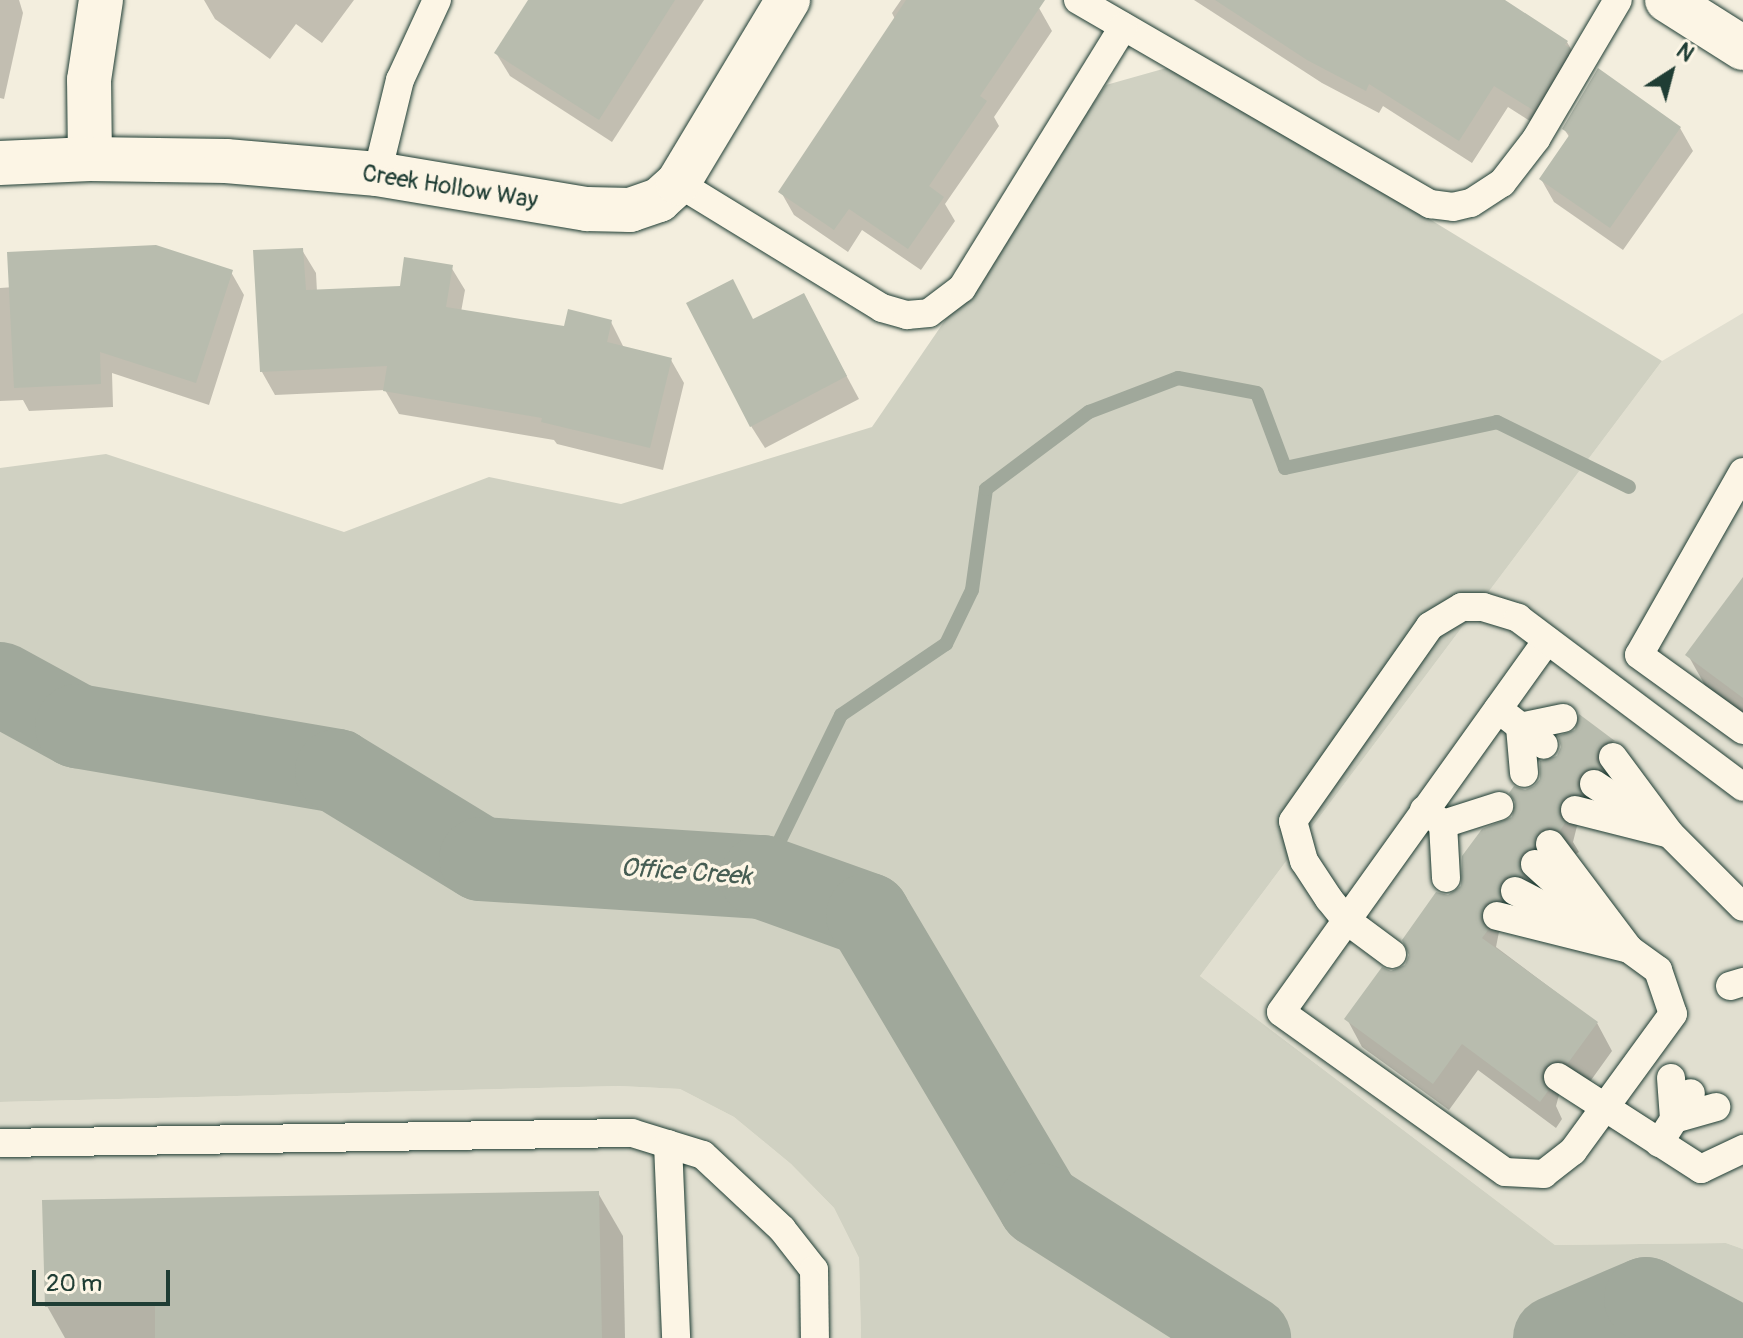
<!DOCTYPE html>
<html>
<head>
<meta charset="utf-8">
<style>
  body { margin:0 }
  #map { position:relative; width:1743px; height:1338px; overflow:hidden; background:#f3eede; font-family:Pangolin,sans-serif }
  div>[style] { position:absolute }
  .built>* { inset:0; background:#e1dfd0 }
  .green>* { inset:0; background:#d0d1c2 }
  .shadow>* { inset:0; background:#0003 }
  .stream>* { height:14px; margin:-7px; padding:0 7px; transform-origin:7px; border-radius:7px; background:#a0a89b }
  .river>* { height:84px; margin:-42px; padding:0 42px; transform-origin:42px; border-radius:42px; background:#a0a89b }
  .building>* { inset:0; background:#b8bcae }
  .roads { filter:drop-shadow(0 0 2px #1f3d34) drop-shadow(0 0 2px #1f3d34) }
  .lane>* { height:28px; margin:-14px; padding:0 14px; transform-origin:14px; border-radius:14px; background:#fcf5e5 }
  .street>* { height:44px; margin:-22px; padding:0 22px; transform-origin:22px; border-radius:22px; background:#fcf5e5 }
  span { translate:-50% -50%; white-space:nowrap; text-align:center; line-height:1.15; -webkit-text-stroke:7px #fcf5e5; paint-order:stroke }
  .street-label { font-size:24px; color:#1f3d34 }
  .water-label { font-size:26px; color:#465d53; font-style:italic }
  .north { position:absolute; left:1631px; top:32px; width:80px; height:80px; -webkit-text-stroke:6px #fcf5e5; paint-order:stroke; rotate:36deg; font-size:22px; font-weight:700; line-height:32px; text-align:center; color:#1f3d34 }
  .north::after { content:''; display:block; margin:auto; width:28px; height:36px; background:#1f3d34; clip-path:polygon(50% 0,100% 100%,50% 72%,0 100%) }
  .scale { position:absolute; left:32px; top:1270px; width:138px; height:36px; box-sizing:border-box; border:4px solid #1f3d34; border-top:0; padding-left:10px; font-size:24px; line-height:28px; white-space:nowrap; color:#1f3d34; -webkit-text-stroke:6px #fcf5e5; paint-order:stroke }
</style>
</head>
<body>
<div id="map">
  <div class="built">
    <div style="clip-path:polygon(1743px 313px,1743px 1249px,1726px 1243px,1555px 1245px,1200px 976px,1662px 361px)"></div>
    <div style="clip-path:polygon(619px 1086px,680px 1089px,734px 1117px,791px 1164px,834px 1208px,859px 1258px,861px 1338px,0 1338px,0 1102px)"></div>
  </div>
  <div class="green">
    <div style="clip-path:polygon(1177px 65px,1662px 361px,1200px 976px,1555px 1245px,1726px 1243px,1743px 1249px,1743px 1338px,861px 1338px,859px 1258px,834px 1208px,791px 1164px,734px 1117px,680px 1089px,619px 1086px,0 1102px,0 468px,106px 454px,344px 532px,489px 477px,621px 504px,872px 427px,1106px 85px)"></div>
  </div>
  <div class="shadow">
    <div style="clip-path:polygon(0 0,19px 0,23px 13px,4px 99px,0 98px)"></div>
    <div style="clip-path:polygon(204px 0,354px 0,322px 43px,296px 24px,270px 59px,215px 19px)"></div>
    <div style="clip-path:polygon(530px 0,704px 0,612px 142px,510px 76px,496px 53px)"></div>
    <div style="clip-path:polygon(901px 0,1027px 0,1039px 8px,1052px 31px,994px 117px,999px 126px,945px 204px,955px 221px,921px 270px,862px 230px,848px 252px,794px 215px,781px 192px,895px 19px,892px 13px)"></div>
    <div style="clip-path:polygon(1194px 0,1501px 0,1567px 42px,1580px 65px,1547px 132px,1508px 107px,1472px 163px,1383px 106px,1379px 113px,1322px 83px)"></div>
    <div style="clip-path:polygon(1680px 128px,1693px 151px,1623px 250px,1554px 202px,1541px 179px,1570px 138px,1564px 129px)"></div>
    <div style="clip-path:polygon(302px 250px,316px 273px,317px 292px,402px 288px,451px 267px,465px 290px,461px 312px,566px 329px,611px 322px,624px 348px,671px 360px,684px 383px,663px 470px,557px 444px,554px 440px,399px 414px,385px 390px,275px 395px,262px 372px)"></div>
    <div style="clip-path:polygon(231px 272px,244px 295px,209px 405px,112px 373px,113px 407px,29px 411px,23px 400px,0 401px,0 288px)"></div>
    <div style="clip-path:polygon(816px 319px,859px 399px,765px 448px,751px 426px,754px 321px)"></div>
    <div style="clip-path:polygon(1743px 580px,1743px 715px,1707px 689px,1688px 655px)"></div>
    <div style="clip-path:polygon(1581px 717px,1613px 742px,1628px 768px,1587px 820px,1577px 826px,1573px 842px,1579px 852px,1538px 879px,1515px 927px,1499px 932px,1496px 947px,1597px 1023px,1612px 1051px,1584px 1090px,1574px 1087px,1559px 1095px,1556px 1106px,1562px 1119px,1556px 1128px,1478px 1070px,1449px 1110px,1362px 1047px,1347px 1019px,1391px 973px,1407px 966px,1448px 897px,1463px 887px,1514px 818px,1525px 792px,1536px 788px,1576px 732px)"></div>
    <div style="clip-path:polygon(598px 1193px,623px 1236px,625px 1338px,65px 1338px,47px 1306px)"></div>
  </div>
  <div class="stream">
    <div style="left:762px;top:877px;width:180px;rotate:-64deg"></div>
    <div style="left:841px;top:715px;width:127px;rotate:-34.1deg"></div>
    <div style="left:946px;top:644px;width:60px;rotate:-64.3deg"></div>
    <div style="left:972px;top:590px;width:102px;rotate:-82.1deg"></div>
    <div style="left:986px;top:489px;width:129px;rotate:-36.8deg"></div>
    <div style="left:1089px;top:412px;width:95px;rotate:-20.9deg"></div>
    <div style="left:1178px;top:378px;width:80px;rotate:10.8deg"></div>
    <div style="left:1257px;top:393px;width:80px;rotate:69.5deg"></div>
    <div style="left:1285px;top:468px;width:217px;rotate:-12.2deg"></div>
    <div style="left:1497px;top:422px;width:147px;rotate:26.2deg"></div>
  </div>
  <div class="river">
    <div style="left:0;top:684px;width:88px;rotate:28.6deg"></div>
    <div style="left:77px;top:726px;width:264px;rotate:9.8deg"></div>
    <div style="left:337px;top:771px;width:169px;rotate:31.4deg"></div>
    <div style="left:481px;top:859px;width:282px;rotate:3.7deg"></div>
    <div style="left:762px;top:877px;width:113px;rotate:19.7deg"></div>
    <div style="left:868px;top:915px;width:337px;rotate:59.3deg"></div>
    <div style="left:1040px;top:1205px;width:248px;rotate:32.5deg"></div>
    <div style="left:1555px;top:1338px;width:99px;rotate:-23.2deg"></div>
    <div style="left:1646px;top:1299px;width:84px;rotate:27.8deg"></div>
  </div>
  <div class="building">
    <div style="clip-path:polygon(528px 0,675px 0,599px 120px,494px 53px)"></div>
    <div style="clip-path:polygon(906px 0,1045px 0,980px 96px,987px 101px,929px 186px,944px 197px,908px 249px,849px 209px,834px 230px,778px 192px)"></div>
    <div style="clip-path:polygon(1215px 0,1505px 0,1568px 41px,1565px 45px,1570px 48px,1533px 110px,1494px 86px,1459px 141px,1369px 84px,1366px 91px,1307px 60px)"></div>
    <div style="clip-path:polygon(1598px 68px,1681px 127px,1610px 228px,1539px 179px,1570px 134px,1562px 129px)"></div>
    <div style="clip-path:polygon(156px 245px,233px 270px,196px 383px,100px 352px,101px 384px,14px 388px,7px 252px)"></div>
    <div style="clip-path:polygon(303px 248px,306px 290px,400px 286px,404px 257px,453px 265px,446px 307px,564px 326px,568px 309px,612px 320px,607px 342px,672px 358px,650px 448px,541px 422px,542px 418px,383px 391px,387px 366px,260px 372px,253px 250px)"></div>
    <div style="clip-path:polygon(733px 279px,753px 319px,804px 293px,847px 376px,750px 427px,686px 303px)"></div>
    <div style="clip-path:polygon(1743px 577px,1743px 698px,1685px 655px)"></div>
    <div style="clip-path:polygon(1579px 714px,1615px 741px,1604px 743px,1598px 750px,1596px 760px,1601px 769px,1587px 769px,1579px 775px,1577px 784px,1581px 794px,1571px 794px,1562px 799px,1559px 814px,1565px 823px,1560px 831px,1549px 827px,1539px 831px,1534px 848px,1523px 852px,1519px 860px,1523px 876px,1505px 877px,1500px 884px,1500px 899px,1485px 904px,1481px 920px,1488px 930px,1482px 938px,1598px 1022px,1568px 1063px,1558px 1060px,1544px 1067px,1541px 1077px,1548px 1091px,1540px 1102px,1462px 1044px,1433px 1084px,1344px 1019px,1382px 967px,1391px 971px,1405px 965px,1409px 955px,1402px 940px,1436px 892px,1448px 895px,1461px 886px,1462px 856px,1482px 829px,1512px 817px,1515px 802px,1509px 793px,1514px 786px,1525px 790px,1534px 786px,1540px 779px,1540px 761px,1557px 756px,1561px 747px,1558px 736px,1575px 730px)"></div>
    <div style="clip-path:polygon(599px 1191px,602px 1338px,155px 1338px,155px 1305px,45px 1307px,42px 1200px)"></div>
  </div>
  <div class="roads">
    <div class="lane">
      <div style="left:1078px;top:0;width:407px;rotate:30.1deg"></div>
      <div style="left:1430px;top:204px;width:23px;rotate:7deg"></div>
      <div style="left:1453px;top:207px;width:18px;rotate:-13deg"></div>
      <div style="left:1471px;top:203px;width:37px;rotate:-33deg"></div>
      <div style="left:1502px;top:183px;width:56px;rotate:-52.3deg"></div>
      <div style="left:1536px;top:139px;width:161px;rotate:-59.5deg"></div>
      <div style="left:377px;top:174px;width:97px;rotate:-76.3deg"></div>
      <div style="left:400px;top:80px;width:88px;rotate:-65.2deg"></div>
      <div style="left:678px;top:183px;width:239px;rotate:31.5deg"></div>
      <div style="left:882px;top:308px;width:26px;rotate:16deg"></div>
      <div style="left:907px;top:315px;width:22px;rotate:-5deg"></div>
      <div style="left:929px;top:313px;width:41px;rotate:-37.1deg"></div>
      <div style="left:962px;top:288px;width:307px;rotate:-58.3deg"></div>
      <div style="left:1743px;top:472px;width:210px;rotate:119.6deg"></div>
      <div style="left:1639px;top:655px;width:128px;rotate:35.8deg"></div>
      <div style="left:1498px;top:709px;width:58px;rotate:38deg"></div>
      <div style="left:1520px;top:727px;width:46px;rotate:85deg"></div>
      <div style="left:1520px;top:727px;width:44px;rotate:-11.8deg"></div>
      <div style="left:1613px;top:757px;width:96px;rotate:53.5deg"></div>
      <div style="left:1670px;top:834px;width:103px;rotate:45deg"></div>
      <div style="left:1594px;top:784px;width:71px;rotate:33.5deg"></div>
      <div style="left:1424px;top:810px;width:24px;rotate:36deg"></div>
      <div style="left:1443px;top:824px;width:54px;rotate:86.8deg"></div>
      <div style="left:1575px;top:810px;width:98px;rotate:14.2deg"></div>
      <div style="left:1443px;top:824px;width:59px;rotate:-17.8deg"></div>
      <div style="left:1550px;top:844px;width:131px;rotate:53deg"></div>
      <div style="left:1535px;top:864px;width:58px;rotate:42.2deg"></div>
      <div style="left:1515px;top:891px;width:79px;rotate:27.2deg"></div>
      <div style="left:1497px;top:916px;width:136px;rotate:14deg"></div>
      <div style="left:1629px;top:949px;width:36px;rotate:36deg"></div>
      <div style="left:1658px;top:970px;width:46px;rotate:71.2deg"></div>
      <div style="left:1673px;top:1014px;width:170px;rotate:126.1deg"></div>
      <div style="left:1573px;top:1151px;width:37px;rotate:142deg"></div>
      <div style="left:1544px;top:1174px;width:39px;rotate:-177deg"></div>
      <div style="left:1505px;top:1172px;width:275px;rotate:-144.5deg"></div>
      <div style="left:1281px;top:1012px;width:457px;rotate:-54.4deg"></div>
      <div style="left:1392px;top:954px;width:57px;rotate:-143.5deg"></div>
      <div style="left:1346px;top:920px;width:27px;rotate:-129deg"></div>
      <div style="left:1329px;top:899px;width:45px;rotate:-123.3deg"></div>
      <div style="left:1304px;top:861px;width:41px;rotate:-105.4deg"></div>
      <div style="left:1293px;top:821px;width:238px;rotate:-54.9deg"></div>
      <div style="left:1430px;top:626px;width:37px;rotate:-31deg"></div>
      <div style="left:1462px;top:607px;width:21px"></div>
      <div style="left:1483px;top:607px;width:37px;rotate:17deg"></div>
      <div style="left:1518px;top:618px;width:281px;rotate:36.9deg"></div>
      <div style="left:1730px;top:986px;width:14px;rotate:-17deg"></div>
      <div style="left:1558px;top:1077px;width:170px;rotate:32.8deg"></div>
      <div style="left:1701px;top:1169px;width:47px;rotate:-25.5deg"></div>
      <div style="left:1671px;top:1078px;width:41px;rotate:85.8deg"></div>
      <div style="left:1674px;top:1119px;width:44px;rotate:-15.9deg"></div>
      <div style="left:0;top:1143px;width:632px;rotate:-0.91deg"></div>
      <div style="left:632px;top:1133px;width:74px;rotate:17.2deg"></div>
      <div style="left:703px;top:1155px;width:108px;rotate:43.1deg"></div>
      <div style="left:782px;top:1229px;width:52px;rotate:52deg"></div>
      <div style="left:814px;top:1270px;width:68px;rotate:89.2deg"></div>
      <div style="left:1659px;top:1143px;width:59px;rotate:-57.4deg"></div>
      <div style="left:668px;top:1144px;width:194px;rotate:87.6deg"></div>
    </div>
    <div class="street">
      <div style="left:1667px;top:0;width:90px;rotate:32.3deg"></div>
      <div style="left:90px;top:159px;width:79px;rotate:-90.7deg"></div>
      <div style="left:89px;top:80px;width:81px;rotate:-81.5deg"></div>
      <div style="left:0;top:163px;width:90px;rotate:-2.5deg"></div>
      <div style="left:90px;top:159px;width:136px;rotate:0.8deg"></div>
      <div style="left:226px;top:161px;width:152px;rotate:4.9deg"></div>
      <div style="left:377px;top:174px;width:213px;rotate:9.5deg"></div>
      <div style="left:587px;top:209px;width:43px;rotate:1.3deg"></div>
      <div style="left:630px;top:210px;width:31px;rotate:-19deg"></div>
      <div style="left:659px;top:200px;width:25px;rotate:-42deg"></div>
      <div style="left:678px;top:183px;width:214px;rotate:-59deg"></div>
    </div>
  </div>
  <div class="street-label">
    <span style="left:450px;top:187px;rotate:9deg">Creek Hollow Way</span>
  </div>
  <div class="water-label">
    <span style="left:686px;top:873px;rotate:4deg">Office Creek</span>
  </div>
  <div class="north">N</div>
  <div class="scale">20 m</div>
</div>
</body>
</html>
